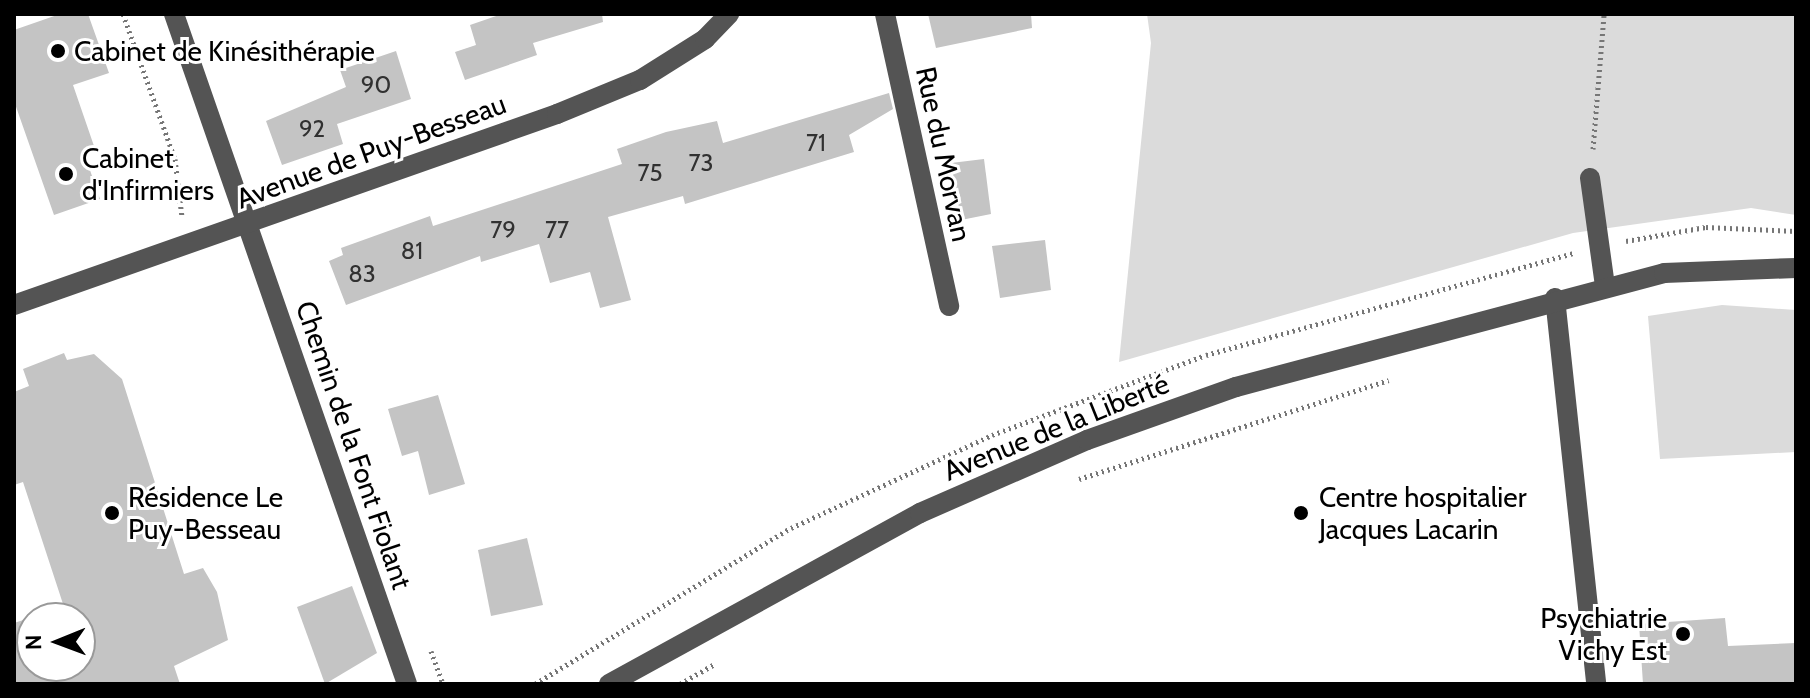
<!DOCTYPE html>
<html>
<head>
<meta charset="utf-8">
<style>
  body { margin:0 }
  #map { position:relative; width:1810px; height:698px; overflow:hidden; background:#fff; font-family:Cabin,sans-serif }
  div>[style] { position:absolute }
  .green>* { inset:0; background:#dbdbdb }
  .building>* { inset:0; background:#c4c4c4 }
  .path>* { height:5px; margin-top:-2.5px; transform-origin:0; background:repeating-linear-gradient(90deg,#767676 0 2px,transparent 0 6px) }
  .minor>* { height:20px; margin:-10px; padding:0 10px; transform-origin:10px; border-radius:10px; background:#545454 }
  .dots>* { width:22px; height:22px; translate:-50% -50%; box-sizing:border-box; border:4px solid #fff; border-radius:50% }
  span { translate:-50% -50%; white-space:nowrap; text-align:center; line-height:1.15; -webkit-text-stroke:6px #fff; paint-order:stroke }
  .number-label { font-size:24px; color:#313131 }
  .number-label span { -webkit-text-stroke-width:0 }
  .poi-label { font-size:28px; color:#000 }
  .left { translate:0 -50%; text-align:left }
  .right { translate:-100% -50%; text-align:right }
  .street-label { font-size:28px; color:#000 }
  .frame { position:absolute; inset:0; border:16px solid #000; pointer-events:none }
  .north { position:absolute; left:16px; top:602px; width:80px; height:80px; box-sizing:border-box; background:#fff; border:2px solid #999; border-radius:50%; rotate:269deg; font-size:22px; font-weight:700; line-height:32px; text-align:center; color:#000 }
  .north::after { content:''; display:block; margin:auto; width:28px; height:36px; background:#000; clip-path:polygon(50% 0,100% 100%,50% 72%,0 100%) }
</style>
</head>
<body>
<div id="map">
  <div class="green">
    <div style="clip-path:polygon(1147px 14px,1796px 14px,1796px 215px,1751px 208px,1573px 233px,1119px 362px,1151px 43px)"></div>
    <div style="clip-path:polygon(1722px 305px,1796px 310px,1796px 452px,1660px 459px,1648px 316px)"></div>
  </div>
  <div class="building">
    <div style="clip-path:polygon(60px 14px,88px 14px,109px 73px,73px 85px,94px 146px,83px 150px,100px 199px,54px 215px,14px 101px,14px 30px)"></div>
    <div style="clip-path:polygon(502px 14px,602px 14px,603px 22px,533px 43px,537px 55px,465px 80px,455px 52px,476px 45px,470px 25px)"></div>
    <div style="clip-path:polygon(928px 14px,1031px 14px,1032px 28px,936px 48px)"></div>
    <div style="clip-path:polygon(396px 51px,411px 99px,337px 124px,343px 144px,282px 165px,266px 121px,346px 87px,340px 70px)"></div>
    <div style="clip-path:polygon(889px 93px,893px 109px,849px 135px,854px 152px,685px 204px,683px 196px,608px 217px,631px 300px,600px 308px,590px 272px,550px 283px,539px 244px,481px 262px,480px 256px,346px 305px,329px 261px,343px 255px,341px 248px,430px 216px,433px 226px,622px 164px,617px 149px,666px 132px,717px 121px,723px 143px)"></div>
    <div style="clip-path:polygon(984px 159px,991px 214px,961px 220px,951px 163px)"></div>
    <div style="clip-path:polygon(1045px 240px,1051px 290px,1000px 298px,992px 246px)"></div>
    <div style="clip-path:polygon(evenodd,64px 353px,67px 360px,94px 354px,122px 379px,184px 574px,203px 568px,217px 592px,228px 640px,174px 666px,180px 684px,14px 684px,14px 623px,64px 607px,23px 482px,14px 485px,14px 392px,29px 386px,23px 369px,64px 353px,32px 618px,80px 618px,80px 666px,32px 666px,32px 618px)"></div>
    <div style="clip-path:polygon(438px 395px,465px 484px,429px 495px,418px 451px,402px 456px,388px 409px)"></div>
    <div style="clip-path:polygon(527px 538px,543px 605px,491px 616px,478px 550px)"></div>
    <div style="clip-path:polygon(352px 586px,377px 653px,325px 684px,297px 607px)"></div>
    <div style="clip-path:polygon(1725px 618px,1728px 646px,1796px 643px,1796px 684px,1643px 684px,1639px 624px)"></div>
  </div>
  <div class="path">
    <div style="left:123px;top:14px;width:154px;rotate:70.3deg"></div>
    <div style="left:175px;top:159px;width:58px;rotate:83.1deg"></div>
    <div style="left:1593px;top:149px;width:135px;rotate:-85.3deg"></div>
    <div style="left:1626px;top:241px;width:81px;rotate:-9.9deg"></div>
    <div style="left:1706px;top:227px;width:90px;rotate:2.5deg"></div>
    <div style="left:1079px;top:479px;width:325px;rotate:-17.7deg"></div>
    <div style="left:431px;top:651px;width:35px;rotate:70deg"></div>
    <div style="left:535px;top:684px;width:300px;rotate:-31.4deg"></div>
    <div style="left:791px;top:528px;width:221px;rotate:-24.8deg"></div>
    <div style="left:992px;top:435px;width:228px;rotate:-20.5deg"></div>
    <div style="left:1206px;top:355px;width:381px;rotate:-15.5deg"></div>
    <div style="left:680px;top:684px;width:39px;rotate:-30deg"></div>
  </div>
  <div class="minor">
    <div style="left:174px;top:14px;width:709px;rotate:70.82deg"></div>
    <div style="left:885px;top:14px;width:299px;rotate:77.6deg"></div>
    <div style="left:1590px;top:178px;width:109px;rotate:82.1deg"></div>
    <div style="left:1555px;top:298px;width:388px;rotate:83.9deg"></div>
    <div style="left:14px;top:305px;width:576px;rotate:-19.38deg"></div>
    <div style="left:557px;top:114px;width:90px;rotate:-22.3deg"></div>
    <div style="left:640px;top:80px;width:77px;rotate:-32.2deg"></div>
    <div style="left:705px;top:39px;width:35px;rotate:-46deg"></div>
    <div style="left:609px;top:684px;width:355px;rotate:-28.8deg"></div>
    <div style="left:920px;top:513px;width:182px;rotate:-23.6deg"></div>
    <div style="left:1087px;top:440px;width:158px;rotate:-19.6deg"></div>
    <div style="left:1236px;top:387px;width:443px;rotate:-14.9deg"></div>
    <div style="left:1664px;top:273px;width:132px;rotate:-2.2deg"></div>
  </div>
  <div class="dots">
    <div style="left:58px;top:51px;background:#000"></div>
    <div style="left:66px;top:174px;background:#000"></div>
    <div style="left:112px;top:513px;background:#000"></div>
    <div style="left:1301px;top:513px;background:#000"></div>
    <div style="left:1683px;top:634px;background:#000"></div>
  </div>
  <div class="number-label">
    <span style="left:376px;top:85px">90</span>
    <span style="left:312px;top:129px">92</span>
    <span style="left:816px;top:143px">71</span>
    <span style="left:701px;top:163px">73</span>
    <span style="left:650px;top:173px">75</span>
    <span style="left:503px;top:230px">79</span>
    <span style="left:557px;top:230px">77</span>
    <span style="left:412px;top:251px">81</span>
    <span style="left:362px;top:274px">83</span>
  </div>
  <div class="poi-label">
    <span class="left" style="left:74px;top:51px">Cabinet de Kinésithérapie</span>
    <span class="left" style="left:82px;top:174px">Cabinet<br>d'Infirmiers</span>
    <span class="left" style="left:128px;top:513px">Résidence Le<br>Puy-Besseau</span>
    <span class="left" style="left:1319px;top:513px">Centre hospitalier<br>Jacques Lacarin</span>
    <span class="right" style="left:1667px;top:634px">Psychiatrie<br>Vichy Est</span>
  </div>
  <div class="street-label">
    <span style="left:371px;top:151px;rotate:-20deg">Avenue de Puy-Besseau</span>
    <span style="left:944px;top:154px;rotate:78deg">Rue du Morvan</span>
    <span style="left:1056px;top:427px;rotate:-22deg">Avenue de la Liberté</span>
    <span style="left:354px;top:445px;rotate:71deg">Chemin de la Font Fiolant</span>
  </div>
  <div class="frame"></div>
  <div class="north">N</div>
</div>
</body>
</html>
